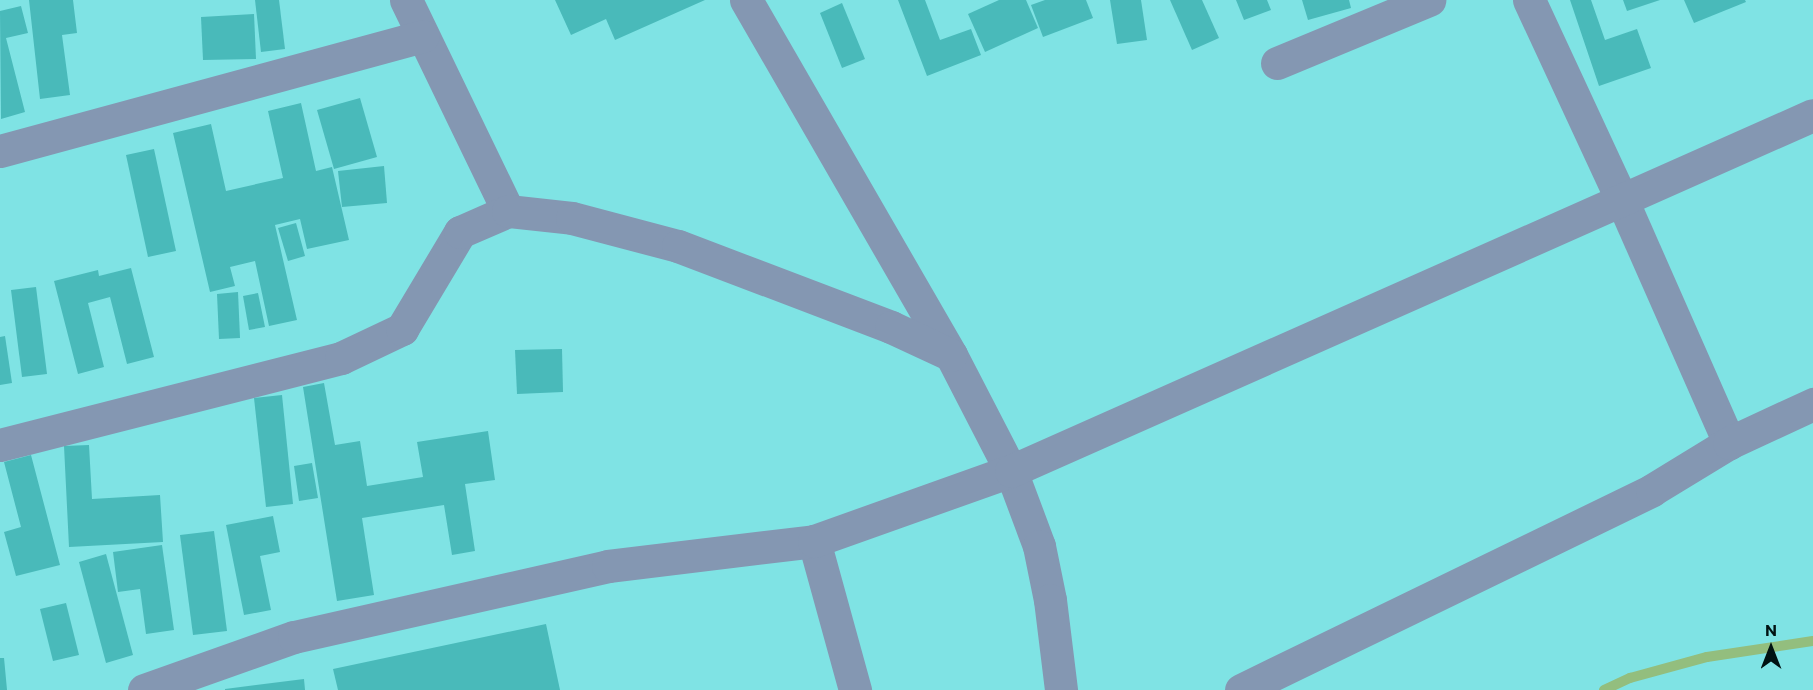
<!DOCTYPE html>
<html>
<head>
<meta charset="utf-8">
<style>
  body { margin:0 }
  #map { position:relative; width:1813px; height:690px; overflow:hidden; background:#7fe3e4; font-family:Commissioner,sans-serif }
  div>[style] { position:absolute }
  .stream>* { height:10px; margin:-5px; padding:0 5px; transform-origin:5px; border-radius:5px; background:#93be7e }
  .building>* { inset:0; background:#49baba }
  .street>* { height:33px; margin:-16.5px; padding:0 16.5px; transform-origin:16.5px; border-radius:16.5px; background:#8497b2 }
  span { translate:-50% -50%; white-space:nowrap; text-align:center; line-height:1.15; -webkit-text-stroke:4.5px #7fe3e4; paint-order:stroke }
  .north { position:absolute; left:1741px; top:618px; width:60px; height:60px; -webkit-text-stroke:4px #7fe3e4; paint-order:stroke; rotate:0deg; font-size:16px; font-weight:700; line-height:24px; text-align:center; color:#001212 }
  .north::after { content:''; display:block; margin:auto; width:21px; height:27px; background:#001212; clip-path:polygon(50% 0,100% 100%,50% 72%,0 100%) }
</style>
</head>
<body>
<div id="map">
  <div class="stream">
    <div style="left:1604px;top:690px;width:29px;rotate:-25deg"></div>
    <div style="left:1630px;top:678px;width:80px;rotate:-15.3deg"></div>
    <div style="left:1707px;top:657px;width:107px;rotate:-8.6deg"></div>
  </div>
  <div class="building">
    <div style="clip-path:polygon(29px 0,73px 0,77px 33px,62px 35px,70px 95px,40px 99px)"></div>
    <div style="clip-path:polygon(255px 0,279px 0,285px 49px,261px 52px)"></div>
    <div style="clip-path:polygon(555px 0,705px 0,615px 40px,606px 19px,571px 35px)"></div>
    <div style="clip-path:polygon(898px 0,925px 0,940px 40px,971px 29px,981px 55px,927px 76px)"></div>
    <div style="clip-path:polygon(999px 0,1026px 0,1038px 28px,985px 52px,968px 14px)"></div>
    <div style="clip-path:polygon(1045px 0,1086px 0,1093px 18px,1043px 37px,1031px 5px)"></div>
    <div style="clip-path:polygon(1110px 0,1141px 0,1147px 40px,1117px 44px)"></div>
    <div style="clip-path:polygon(1170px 0,1202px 0,1219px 38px,1192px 50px)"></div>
    <div style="clip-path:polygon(1236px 0,1267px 0,1271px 10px,1244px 20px)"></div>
    <div style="clip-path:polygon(1302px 0,1349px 0,1351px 8px,1308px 20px)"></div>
    <div style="clip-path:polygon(1570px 0,1591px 0,1605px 40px,1637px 29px,1651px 68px,1599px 86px)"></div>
    <div style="clip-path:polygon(1623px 0,1660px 0,1627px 11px)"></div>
    <div style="clip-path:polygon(1684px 0,1745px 0,1746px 2px,1694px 23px)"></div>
    <div style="clip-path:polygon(842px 3px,865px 59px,842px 68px,820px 13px)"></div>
    <div style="clip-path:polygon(21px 6px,28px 33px,6px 38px,25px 112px,1px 119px,0 11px)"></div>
    <div style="clip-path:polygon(254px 14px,256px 59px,203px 60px,201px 17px)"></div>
    <div style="clip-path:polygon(360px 98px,377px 157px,334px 169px,317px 110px)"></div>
    <div style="clip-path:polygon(301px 103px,316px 171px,332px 167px,349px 240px,307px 249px,300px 219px,275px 225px,297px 320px,269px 326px,255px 261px,230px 267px,235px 286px,210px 292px,173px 133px,211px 124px,226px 191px,283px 178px,268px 111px)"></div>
    <div style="clip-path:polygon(154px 149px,176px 251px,148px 257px,126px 155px)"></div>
    <div style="clip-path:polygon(384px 166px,387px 203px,342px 207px,338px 171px)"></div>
    <div style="clip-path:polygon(296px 223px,305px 256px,288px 261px,278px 228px)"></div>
    <div style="clip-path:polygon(131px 268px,154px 357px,127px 364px,110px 297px,88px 303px,104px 367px,78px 374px,54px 281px,98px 270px,99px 276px)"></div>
    <div style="clip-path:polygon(36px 287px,47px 374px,22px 377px,11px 290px)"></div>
    <div style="clip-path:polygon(238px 292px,240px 338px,219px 339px,217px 294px)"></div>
    <div style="clip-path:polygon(258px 293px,265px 327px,249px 330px,243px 296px)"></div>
    <div style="clip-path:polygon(5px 336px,12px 383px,0 385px,0 337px)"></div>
    <div style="clip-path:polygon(562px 349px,563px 392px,517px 394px,515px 350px)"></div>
    <div style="clip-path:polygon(324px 383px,335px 445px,360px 441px,367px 486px,423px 477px,417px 442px,488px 431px,495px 480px,465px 484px,475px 551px,452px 555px,444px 505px,362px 518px,374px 595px,337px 601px,303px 387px)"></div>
    <div style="clip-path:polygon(282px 395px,293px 504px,266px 507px,254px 398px)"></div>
    <div style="clip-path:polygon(89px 445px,92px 499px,160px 495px,163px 542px,69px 547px,64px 446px)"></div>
    <div style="clip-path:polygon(31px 455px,60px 565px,16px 576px,4px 532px,21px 527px,4px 462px)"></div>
    <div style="clip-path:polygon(312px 463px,318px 498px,299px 501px,294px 466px)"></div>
    <div style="clip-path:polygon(273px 516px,280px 552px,260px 556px,271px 610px,244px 615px,226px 525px)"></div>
    <div style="clip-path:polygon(214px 531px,227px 631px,193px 635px,180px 535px)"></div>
    <div style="clip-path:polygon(162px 545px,174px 630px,146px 634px,140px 589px,118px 592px,113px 552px)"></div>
    <div style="clip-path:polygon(106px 554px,133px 655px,106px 663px,79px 562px)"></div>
    <div style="clip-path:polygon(66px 603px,79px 655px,53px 661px,40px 609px)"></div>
    <div style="clip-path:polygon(546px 624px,560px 690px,338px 690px,333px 669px)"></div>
    <div style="clip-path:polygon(0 658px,4px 658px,7px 690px,0 690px)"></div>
    <div style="clip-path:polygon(304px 679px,305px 690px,225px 690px,225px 689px)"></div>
  </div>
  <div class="street">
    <div style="left:406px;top:0;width:234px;rotate:64.2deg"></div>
    <div style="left:746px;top:0;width:410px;rotate:60deg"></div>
    <div style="left:951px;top:355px;width:131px;rotate:62.7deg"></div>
    <div style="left:1011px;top:471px;width:80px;rotate:69.5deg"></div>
    <div style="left:1039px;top:546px;width:55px;rotate:78.5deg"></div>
    <div style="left:1050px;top:600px;width:91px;rotate:83deg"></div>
    <div style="left:1529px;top:0;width:221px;rotate:65.1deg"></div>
    <div style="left:1622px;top:200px;width:266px;rotate:66.2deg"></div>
    <div style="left:1277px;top:63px;width:165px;rotate:-22.5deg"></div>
    <div style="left:0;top:151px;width:438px;rotate:-15.2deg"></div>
    <div style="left:0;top:445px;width:352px;rotate:-14.3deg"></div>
    <div style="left:341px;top:358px;width:68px;rotate:-25.4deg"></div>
    <div style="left:402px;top:329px;width:113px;rotate:-59.1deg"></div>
    <div style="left:460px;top:232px;width:52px;rotate:-23.6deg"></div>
    <div style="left:508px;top:211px;width:64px;rotate:6.2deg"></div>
    <div style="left:572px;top:218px;width:110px;rotate:14.8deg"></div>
    <div style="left:678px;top:246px;width:228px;rotate:20.8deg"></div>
    <div style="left:891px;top:327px;width:66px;rotate:25deg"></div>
    <div style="left:814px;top:541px;width:155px;rotate:74.6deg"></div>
    <div style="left:144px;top:690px;width:159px;rotate:-19.5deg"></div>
    <div style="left:294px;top:637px;width:322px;rotate:-12.7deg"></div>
    <div style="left:608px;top:566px;width:208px;rotate:-6.9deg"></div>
    <div style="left:814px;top:541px;width:209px;rotate:-19.6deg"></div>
    <div style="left:1011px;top:471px;width:877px;rotate:-23.94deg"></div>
    <div style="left:1241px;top:690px;width:457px;rotate:-25.9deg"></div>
    <div style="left:1652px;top:490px;width:90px;rotate:-31.4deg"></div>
    <div style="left:1729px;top:443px;width:93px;rotate:-24.9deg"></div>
  </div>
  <div class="north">N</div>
</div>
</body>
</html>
